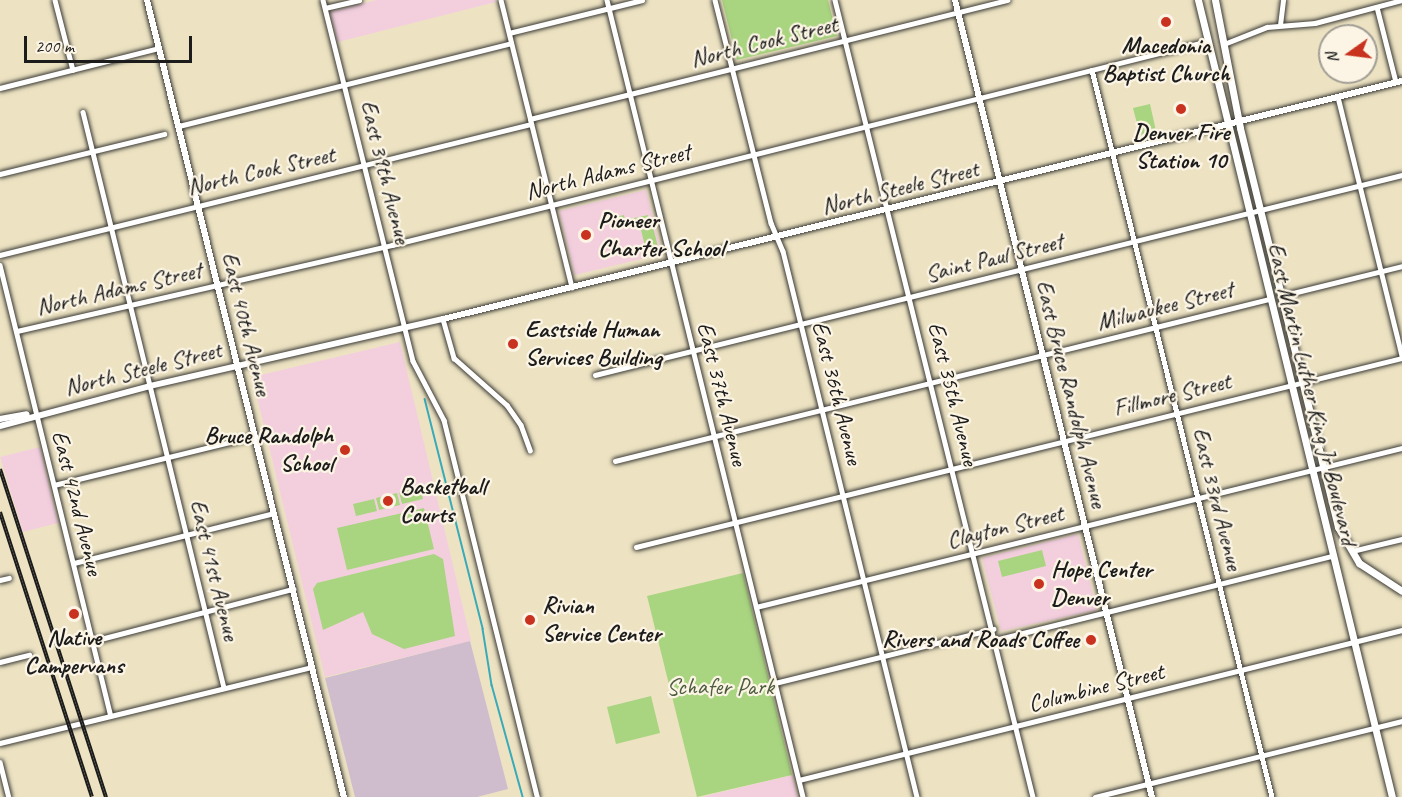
<!DOCTYPE html>
<html>
<head>
<meta charset="utf-8">
<style>
  body { margin:0 }
  #map { position:relative; width:1402px; height:797px; overflow:hidden; background:#ede3c3; font-family:Caveat,sans-serif }
  div>[style] { position:absolute }
  .built>* { inset:0; background:#f3cfde }
  .industrial>* { inset:0; background:#cfbdce }
  .green>* { inset:0; background:#a9d480 }
  .stream>* { height:1.5px; margin:-0.75px; padding:0 0.75px; transform-origin:0.75px; border-radius:0.75px; background:#3aaab7 }
  .roads { filter:drop-shadow(0 0 2px #3b3a35) drop-shadow(0 0 2px #3b3a35) }
  .minor>* { height:4.5px; margin:-2.25px; padding:0 2.25px; transform-origin:2.25px; border-radius:2.25px; background:#fff }
  .tertiary>* { height:6px; margin:-3px; padding:0 3px; transform-origin:3px; border-radius:3px; background:#fff }
  .secondary>* { height:7px; margin:-3.5px; padding:0 3.5px; transform-origin:3.5px; border-radius:3.5px; background:#fff }
  .rail>* { height:4px; margin-top:-2px; transform-origin:0; background:repeating-linear-gradient(90deg,#fcf5e5 0 4.5px,#1c1c1c 0 9px); box-sizing:border-box; border-block:2px solid #1c1c1c }
  .dots>* { width:16px; height:16px; translate:-50% -50%; box-sizing:border-box; border:3px solid #fcf5e5; border-radius:50% }
  span { translate:-50% -50%; white-space:nowrap; text-align:center; line-height:1.15; -webkit-text-stroke:4.5px #fcf5e5; paint-order:stroke }
  .street-label { font-size:24px; color:#1c1c1c }
  .poi-label { font-size:24px; color:#1c1c1c; font-weight:700 }
  .left { translate:0 -50%; text-align:left }
  .right { translate:-100% -50%; text-align:right }
  .park-label { font-size:24px; color:#4d5c3f }
  .north { position:absolute; left:1318px; top:24px; width:60px; height:60px; box-sizing:border-box; background:#fcf5e5; border:2px solid #a29e95; border-radius:50%; rotate:256deg; font-size:16px; font-weight:700; line-height:24px; text-align:center; color:#1c1c1c }
  .north::after { content:''; display:block; margin:auto; width:21px; height:27px; background:#c8321e; clip-path:polygon(50% 0,100% 100%,50% 72%,0 100%) }
  .scale { position:absolute; left:24px; top:36px; width:168px; height:27px; box-sizing:border-box; border:3px solid #1c1c1c; border-top:0; padding-left:8px; font-size:18px; line-height:21px; white-space:nowrap; color:#1c1c1c; -webkit-text-stroke:4px #fcf5e5; paint-order:stroke }
</style>
</head>
<body>
<div id="map">
  <div class="built">
    <div style="clip-path:polygon(376px 0,495px 0,496px 2px,338px 42px,330px 12px)"></div>
    <div style="clip-path:polygon(646px 190px,662px 254px,575px 275px,559px 211px)"></div>
    <div style="clip-path:polygon(400px 342px,471px 641px,325px 677px,252px 377px)"></div>
    <div style="clip-path:polygon(40px 447px,58px 523px,23px 532px,0 457px)"></div>
    <div style="clip-path:polygon(1078px 534px,1097px 610px,1001px 631px,982px 558px)"></div>
    <div style="clip-path:polygon(792px 775px,798px 797px,701px 797px)"></div>
  </div>
  <div class="industrial">
    <div style="clip-path:polygon(470px 641px,508px 789px,477px 797px,355px 797px,325px 678px)"></div>
  </div>
  <div class="green">
    <div style="clip-path:polygon(722px 0,828px 0,837px 36px,737px 60px)"></div>
    <div style="clip-path:polygon(1150px 104px,1156px 131px,1140px 135px,1133px 108px)"></div>
    <div style="clip-path:polygon(624px 215px,625px 222px,621px 226px,601px 221px)"></div>
    <div style="clip-path:polygon(648px 215px,651px 223px,632px 228px,630px 219px)"></div>
    <div style="clip-path:polygon(653px 227px,659px 251px,647px 254px,641px 230px)"></div>
    <div style="clip-path:polygon(420px 487px,423px 499px,402px 504px,399px 492px)"></div>
    <div style="clip-path:polygon(397px 493px,400px 505px,379px 510px,376px 498px)"></div>
    <div style="clip-path:polygon(374px 499px,377px 511px,356px 516px,353px 504px)"></div>
    <div style="clip-path:polygon(424px 508px,434px 549px,347px 570px,337px 528px)"></div>
    <div style="clip-path:polygon(1042px 550px,1046px 566px,1002px 577px,998px 561px)"></div>
    <div style="clip-path:polygon(434px 554px,443px 559px,455px 636px,404px 649px,372px 634px,363px 612px,323px 630px,313px 589px,317px 583px)"></div>
    <div style="clip-path:polygon(743px 573px,792px 775px,697px 797px,647px 596px)"></div>
    <div style="clip-path:polygon(651px 696px,660px 733px,616px 744px,607px 707px)"></div>
  </div>
  <div class="stream">
    <div style="left:425px;top:399px;width:237px;rotate:75.8deg"></div>
    <div style="left:483px;top:629px;width:57px;rotate:80.9deg"></div>
    <div style="left:492px;top:685px;width:116px;rotate:74.5deg"></div>
  </div>
  <div class="roads">
    <div class="minor">
      <div style="left:55px;top:0;width:72px;rotate:75.6deg"></div>
      <div style="left:323px;top:0;width:372px;rotate:76deg"></div>
      <div style="left:413px;top:361px;width:67px;rotate:62.3deg"></div>
      <div style="left:444px;top:420px;width:388px;rotate:76.1deg"></div>
      <div style="left:501px;top:0;width:296px;rotate:76.1deg"></div>
      <div style="left:607px;top:0;width:821px;rotate:76.18deg"></div>
      <div style="left:715px;top:0;width:230px;rotate:75.9deg"></div>
      <div style="left:771px;top:223px;width:30px;rotate:67deg"></div>
      <div style="left:783px;top:251px;width:562px;rotate:76.21deg"></div>
      <div style="left:835px;top:0;width:821px;rotate:76.05deg"></div>
      <div style="left:1377px;top:7px;width:77px;rotate:75.8deg"></div>
      <div style="left:325px;top:8px;width:35px;rotate:-13deg"></div>
      <div style="left:1280px;top:25px;width:25px;rotate:-83deg"></div>
      <div style="left:509px;top:33px;width:137px;rotate:-13.9deg"></div>
      <div style="left:1224px;top:44px;width:46px;rotate:-21.6deg"></div>
      <div style="left:1267px;top:27px;width:48px;rotate:-4.8deg"></div>
      <div style="left:1315px;top:23px;width:90px;rotate:-14.8deg"></div>
      <div style="left:1092px;top:70px;width:749px;rotate:76.09deg"></div>
      <div style="left:0;top:88px;width:164px;rotate:-14.1deg"></div>
      <div style="left:1338px;top:97px;width:266px;rotate:76.1deg"></div>
      <div style="left:83px;top:112px;width:593px;rotate:76.24deg"></div>
      <div style="left:530px;top:119px;width:492px;rotate:-14deg"></div>
      <div style="left:179px;top:126px;width:342px;rotate:-14deg"></div>
      <div style="left:0;top:174px;width:169px;rotate:-13.7deg"></div>
      <div style="left:0;top:255px;width:547px;rotate:-13.86deg"></div>
      <div style="left:0;top:265px;width:464px;rotate:76.2deg"></div>
      <div style="left:1281px;top:296px;width:125px;rotate:-13.9deg"></div>
      <div style="left:443px;top:319px;width:41px;rotate:74.2deg"></div>
      <div style="left:454px;top:358px;width:71px;rotate:41.6deg"></div>
      <div style="left:507px;top:405px;width:24px;rotate:55deg"></div>
      <div style="left:521px;top:425px;width:27px;rotate:70deg"></div>
      <div style="left:17px;top:331px;width:385px;rotate:-12.9deg"></div>
      <div style="left:392px;top:245px;width:841px;rotate:-14.04deg"></div>
      <div style="left:595px;top:375px;width:831px;rotate:-13.92deg"></div>
      <div style="left:615px;top:461px;width:674px;rotate:-13.91deg"></div>
      <div style="left:54px;top:485px;width:207px;rotate:-13.7deg"></div>
      <div style="left:636px;top:547px;width:789px;rotate:-13.86deg"></div>
      <div style="left:1352px;top:551px;width:51px;rotate:-13.5deg"></div>
      <div style="left:74px;top:563px;width:206px;rotate:-14deg"></div>
      <div style="left:0;top:580px;width:9px;rotate:-13deg"></div>
      <div style="left:756px;top:607px;width:665px;rotate:-13.83deg"></div>
      <div style="left:995px;top:640px;width:347px;rotate:-14deg"></div>
      <div style="left:93px;top:641px;width:207px;rotate:-14.6deg"></div>
      <div style="left:0;top:662px;width:30px;rotate:-14deg"></div>
      <div style="left:775px;top:683px;width:225px;rotate:-13.9deg"></div>
      <div style="left:0;top:743px;width:321px;rotate:-13.7deg"></div>
      <div style="left:0;top:762px;width:36px;rotate:76deg"></div>
      <div style="left:799px;top:780px;width:621px;rotate:-13.97deg"></div>
      <div style="left:1095px;top:797px;width:316px;rotate:-13.9deg"></div>
    </div>
    <div class="tertiary">
      <div style="left:147px;top:0;width:821px;rotate:76.12deg"></div>
      <div style="left:955px;top:0;width:821px;rotate:76.12deg"></div>
      <div style="left:0;top:419px;width:27px;rotate:-10deg"></div>
      <div style="left:0;top:426px;width:155px;rotate:-14.9deg"></div>
      <div style="left:150px;top:386px;width:301px;rotate:-12.9deg"></div>
      <div style="left:443px;top:319px;width:988px;rotate:-13.94deg"></div>
    </div>
    <div class="secondary">
      <div style="left:1198px;top:0;width:820px;rotate:76.32deg"></div>
      <div style="left:1215px;top:0;width:130px;rotate:78.9deg"></div>
      <div style="left:1240px;top:128px;width:411px;rotate:76.2deg"></div>
      <div style="left:1338px;top:527px;width:42px;rotate:59.7deg"></div>
      <div style="left:1359px;top:563px;width:51px;rotate:33.1deg"></div>
    </div>
  </div>
  <div class="rail">
    <div style="left:0;top:469px;width:345px;rotate:72.1deg"></div>
    <div style="left:0;top:512px;width:299px;rotate:72.1deg"></div>
  </div>
  <div class="dots">
    <div style="left:1166px;top:22px;background:#c8321e"></div>
    <div style="left:1181px;top:109px;background:#c8321e"></div>
    <div style="left:586px;top:235px;background:#c8321e"></div>
    <div style="left:513px;top:344px;background:#c8321e"></div>
    <div style="left:345px;top:450px;background:#c8321e"></div>
    <div style="left:388px;top:501px;background:#c8321e"></div>
    <div style="left:1039px;top:584px;background:#c8321e"></div>
    <div style="left:74px;top:614px;background:#c8321e"></div>
    <div style="left:530px;top:620px;background:#c8321e"></div>
    <div style="left:1091px;top:640px;background:#c8321e"></div>
  </div>
  <div class="street-label">
    <span style="left:764px;top:42px;rotate:-14deg">North Cook Street</span>
    <span style="left:261px;top:171px;rotate:-13deg">North Cook Street</span>
    <span style="left:385px;top:172px;rotate:76deg">East 39th Avenue</span>
    <span style="left:608px;top:172px;rotate:-14deg">North Adams Street</span>
    <span style="left:900px;top:188px;rotate:-14deg">North Steele Street</span>
    <span style="left:994px;top:258px;rotate:-14deg">Saint Paul Street</span>
    <span style="left:119px;top:289px;rotate:-13deg">North Adams Street</span>
    <span style="left:1165px;top:306px;rotate:-14deg">Milwaukee Street</span>
    <span style="left:246px;top:324px;rotate:76deg">East 40th Avenue</span>
    <span style="left:143px;top:369px;rotate:-14deg">North Steele Street</span>
    <span style="left:837px;top:393px;rotate:76deg">East 36th Avenue</span>
    <span style="left:722px;top:394px;rotate:76deg">East 37th Avenue</span>
    <span style="left:953px;top:394px;rotate:76deg">East 35th Avenue</span>
    <span style="left:1071px;top:394px;rotate:76deg">East Bruce Randolph Avenue</span>
    <span style="left:1312px;top:394px;rotate:76deg">East Martin Luther King Jr Boulevard</span>
    <span style="left:1172px;top:395px;rotate:-14deg">Fillmore Street</span>
    <span style="left:1217px;top:499px;rotate:76deg">East 33rd Avenue</span>
    <span style="left:77px;top:503px;rotate:76deg">East 42nd Avenue</span>
    <span style="left:1005px;top:527px;rotate:-14deg">Clayton Street</span>
    <span style="left:214px;top:570px;rotate:76deg">East 41st Avenue</span>
    <span style="left:1096px;top:688px;rotate:-14deg">Columbine Street</span>
  </div>
  <div class="poi-label">
    <span style="left:1166px;top:60px">Macedonia<br>Baptist Church</span>
    <span style="left:1181px;top:147px">Denver Fire<br>Station 10</span>
    <span class="left" style="left:598px;top:235px">Pioneer<br>Charter School</span>
    <span class="left" style="left:525px;top:344px">Eastside Human<br>Services Building</span>
    <span class="right" style="left:333px;top:450px">Bruce Randolph<br>School</span>
    <span class="left" style="left:400px;top:501px">Basketball<br>Courts</span>
    <span class="left" style="left:1051px;top:584px">Hope Center<br>Denver</span>
    <span class="left" style="left:542px;top:620px">Rivian<br>Service Center</span>
    <span style="left:74px;top:652px">Native<br>Campervans</span>
    <span class="right" style="left:1079px;top:640px">Rivers and Roads Coffee</span>
  </div>
  <div class="park-label">
    <span style="left:720px;top:687px">Schafer Park</span>
  </div>
  <div class="north">N</div>
  <div class="scale">200 m</div>
</div>
</body>
</html>
